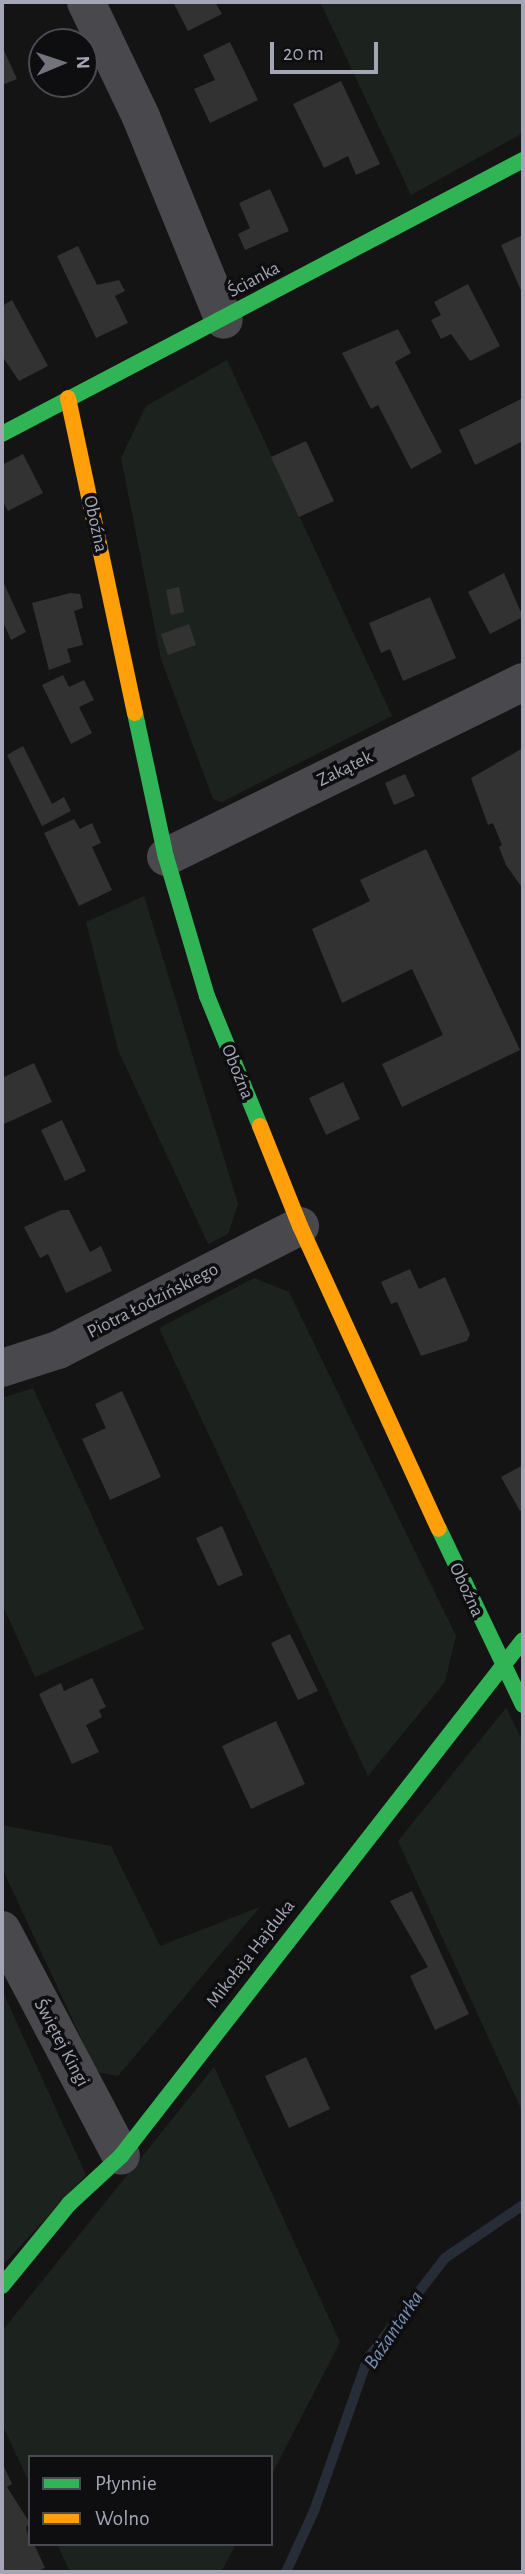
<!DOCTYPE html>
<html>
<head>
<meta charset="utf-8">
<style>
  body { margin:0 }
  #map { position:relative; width:525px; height:2574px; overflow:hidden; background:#141414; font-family:"Alegreya Sans",sans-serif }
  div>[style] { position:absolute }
  .green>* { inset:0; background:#1c231e }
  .stream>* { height:10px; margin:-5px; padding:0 5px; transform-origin:5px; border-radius:5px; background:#262d36 }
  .building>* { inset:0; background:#323233 }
  .street>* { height:38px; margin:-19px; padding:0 19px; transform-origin:19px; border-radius:19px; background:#48484d }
  .fast>* { height:16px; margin:-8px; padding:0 8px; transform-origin:8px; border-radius:8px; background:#30b455 }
  .slow>* { height:16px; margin:-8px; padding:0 8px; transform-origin:8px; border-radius:8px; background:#ff9f0a }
  span { translate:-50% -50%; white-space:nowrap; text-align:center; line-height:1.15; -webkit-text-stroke:7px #0e0e10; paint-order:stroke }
  .street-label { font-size:19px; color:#a4a6b6 }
  .water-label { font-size:21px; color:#788fb4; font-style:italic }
  .frame { position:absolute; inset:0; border:4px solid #a4a6b6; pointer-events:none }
  .legend { position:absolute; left:28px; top:2455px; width:245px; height:91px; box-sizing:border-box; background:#0e0e10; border:2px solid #4a4b52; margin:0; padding:9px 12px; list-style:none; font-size:21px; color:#a4a6b6 }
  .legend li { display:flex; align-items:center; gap:14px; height:35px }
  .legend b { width:35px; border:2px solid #4a4b52 }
  .north { position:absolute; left:28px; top:28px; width:70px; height:70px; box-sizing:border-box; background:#0e0e10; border:2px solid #4a4b52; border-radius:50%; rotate:88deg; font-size:19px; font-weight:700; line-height:28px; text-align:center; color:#a4a6b6 }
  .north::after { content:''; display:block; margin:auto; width:24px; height:32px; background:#72737d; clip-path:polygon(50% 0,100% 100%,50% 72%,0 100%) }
  .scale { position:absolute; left:270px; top:42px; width:108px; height:32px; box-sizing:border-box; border:4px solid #a4a6b6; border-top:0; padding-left:9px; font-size:21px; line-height:24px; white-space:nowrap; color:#a4a6b6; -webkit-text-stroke:5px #0e0e10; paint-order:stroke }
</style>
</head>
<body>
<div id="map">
  <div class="green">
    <div style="clip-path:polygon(320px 2px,523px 2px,523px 133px,411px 195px)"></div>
    <div style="clip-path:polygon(227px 360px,392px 716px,222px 802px,213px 799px,161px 659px,121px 458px,146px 406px)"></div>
    <div style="clip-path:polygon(144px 896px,238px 1204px,228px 1234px,208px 1244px,118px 1050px,86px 922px)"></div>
    <div style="clip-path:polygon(254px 1278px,289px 1292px,456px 1636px,445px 1682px,368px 1776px,159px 1328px)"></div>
    <div style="clip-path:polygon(33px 1388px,144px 1629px,35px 1677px,2px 1604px,2px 1398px)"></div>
    <div style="clip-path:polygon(506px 1708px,523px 1742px,523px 2113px,398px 1841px)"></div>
    <div style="clip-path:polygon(2px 1825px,111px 1846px,160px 1946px,260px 1907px,118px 2076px,97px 2072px,2px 1868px)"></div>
    <div style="clip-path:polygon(2px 1990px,86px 2175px,2px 2266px)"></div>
    <div style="clip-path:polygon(214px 2067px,340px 2342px,271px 2476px,271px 2457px,30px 2457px,30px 2484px,2px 2424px,2px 2331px)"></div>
    <div style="clip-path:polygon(57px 2544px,236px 2544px,221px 2572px,70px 2572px)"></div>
  </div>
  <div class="stream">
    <div style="left:286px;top:2572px;width:67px;rotate:-65.3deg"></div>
    <div style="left:314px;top:2511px;width:162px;rotate:-70.6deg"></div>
    <div style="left:368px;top:2358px;width:126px;rotate:-52.4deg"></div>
    <div style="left:445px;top:2258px;width:94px;rotate:-34.2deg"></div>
  </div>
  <div class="building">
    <div style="clip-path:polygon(173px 2px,215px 2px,222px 14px,188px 31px)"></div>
    <div style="clip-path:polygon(230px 42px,258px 100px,210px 123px,194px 89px,215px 80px,203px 55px)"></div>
    <div style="clip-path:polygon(2px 46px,17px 79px,2px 85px)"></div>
    <div style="clip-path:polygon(341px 81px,380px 164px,356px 175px,348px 156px,324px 168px,293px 104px)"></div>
    <div style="clip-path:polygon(270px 189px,289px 231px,245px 250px,238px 234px,250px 228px,239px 203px)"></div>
    <div style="clip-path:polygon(523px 235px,523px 295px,501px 245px)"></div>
    <div style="clip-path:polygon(78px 246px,97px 285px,119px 280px,125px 291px,115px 296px,128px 323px,96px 338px,57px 256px)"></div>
    <div style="clip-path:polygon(468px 284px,500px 346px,470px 361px,451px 334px,441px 339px,431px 320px,441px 315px,434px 302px)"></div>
    <div style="clip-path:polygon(12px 300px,48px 366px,19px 381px,2px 356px,2px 306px)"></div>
    <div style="clip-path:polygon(398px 329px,411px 353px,395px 362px,442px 452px,411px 469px,378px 405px,371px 409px,342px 353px)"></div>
    <div style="clip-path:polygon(523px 398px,523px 441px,475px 465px,459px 430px)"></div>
    <div style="clip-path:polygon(306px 441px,334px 501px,299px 517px,271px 457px)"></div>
    <div style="clip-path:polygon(23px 454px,43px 493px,8px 511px,2px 500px,2px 465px)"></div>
    <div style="clip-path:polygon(504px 573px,523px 617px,490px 634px,468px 592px)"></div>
    <div style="clip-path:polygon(2px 579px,26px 632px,11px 640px,2px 620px)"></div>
    <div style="clip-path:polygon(179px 587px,184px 612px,171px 615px,166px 590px)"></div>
    <div style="clip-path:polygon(70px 593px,80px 594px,83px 608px,74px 611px,83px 645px,67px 649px,71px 662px,49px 670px,32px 603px)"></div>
    <div style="clip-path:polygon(430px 597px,456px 658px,403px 681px,390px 649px,381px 653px,369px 623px)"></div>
    <div style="clip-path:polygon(189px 624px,196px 645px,168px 655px,161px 634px)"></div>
    <div style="clip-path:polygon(63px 675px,69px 687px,84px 680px,94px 700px,79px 707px,92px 733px,71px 744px,42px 685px)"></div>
    <div style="clip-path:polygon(23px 746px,52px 804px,64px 797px,71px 811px,42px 826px,7px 755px)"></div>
    <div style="clip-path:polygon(523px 748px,523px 889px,506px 865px,499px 847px,502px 845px,493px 823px,488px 825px,471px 778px)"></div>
    <div style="clip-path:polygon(405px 774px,415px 796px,394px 805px,385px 783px)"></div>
    <div style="clip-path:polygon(74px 819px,80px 829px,92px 823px,101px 843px,92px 847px,112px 890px,79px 906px,44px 833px)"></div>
    <div style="clip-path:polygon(426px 849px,520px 1050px,402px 1107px,382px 1064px,443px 1035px,412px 969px,342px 1003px,312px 929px,370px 901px,360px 880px)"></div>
    <div style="clip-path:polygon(34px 1063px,52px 1102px,2px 1125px,2px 1078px)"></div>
    <div style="clip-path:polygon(343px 1082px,360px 1119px,326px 1135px,309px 1098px)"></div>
    <div style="clip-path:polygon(62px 1120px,86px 1171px,65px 1181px,41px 1130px)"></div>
    <div style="clip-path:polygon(61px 1210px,69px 1210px,90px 1252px,101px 1246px,112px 1271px,66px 1293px,48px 1254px,40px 1258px,24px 1227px)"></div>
    <div style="clip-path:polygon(410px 1269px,419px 1289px,445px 1277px,470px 1334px,467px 1341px,421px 1356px,397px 1302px,391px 1304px,381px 1282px)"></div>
    <div style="clip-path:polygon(122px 1391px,161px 1477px,110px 1500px,82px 1439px,106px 1428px,95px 1404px)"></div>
    <div style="clip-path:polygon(523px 1465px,523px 1509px,520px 1511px,501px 1477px)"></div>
    <div style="clip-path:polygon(222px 1526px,243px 1575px,218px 1586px,196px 1538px)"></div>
    <div style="clip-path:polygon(290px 1634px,318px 1691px,298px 1700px,271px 1643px)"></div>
    <div style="clip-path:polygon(92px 1678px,106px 1707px,99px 1710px,102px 1717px,86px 1725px,99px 1752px,72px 1764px,39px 1694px,61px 1683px,64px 1691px)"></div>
    <div style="clip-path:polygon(276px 1721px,305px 1784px,251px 1809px,222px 1746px)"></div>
    <div style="clip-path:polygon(412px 1891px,469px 2014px,435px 2030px,410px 1976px,428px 1967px,390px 1901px)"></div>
    <div style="clip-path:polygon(306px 2057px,330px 2109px,289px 2128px,265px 2076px)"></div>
    <div style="clip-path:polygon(2px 2462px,12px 2484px,7px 2487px,30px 2523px,26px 2527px,30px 2544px,34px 2544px,45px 2568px,35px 2572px,2px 2572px)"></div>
  </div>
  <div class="street">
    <div style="left:86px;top:2px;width:127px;rotate:64.4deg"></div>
    <div style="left:141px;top:117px;width:219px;rotate:67.8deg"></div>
    <div style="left:166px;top:857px;width:398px;rotate:-26.1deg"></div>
    <div style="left:2px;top:1368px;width:59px;rotate:-17.8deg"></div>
    <div style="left:58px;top:1350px;width:272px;rotate:-27.1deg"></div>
    <div style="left:2px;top:1930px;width:255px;rotate:62.2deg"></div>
  </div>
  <div class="fast">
    <div style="left:2px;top:434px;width:589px;rotate:-27.74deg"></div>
    <div style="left:135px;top:713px;width:147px;rotate:77.9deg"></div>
    <div style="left:166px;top:857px;width:145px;rotate:73.6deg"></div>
    <div style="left:207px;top:996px;width:140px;rotate:67.8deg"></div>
    <div style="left:439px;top:1529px;width:195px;rotate:64.5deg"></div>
    <div style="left:2px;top:2286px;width:106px;rotate:-50.7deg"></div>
    <div style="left:69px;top:2204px;width:71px;rotate:-42.7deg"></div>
    <div style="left:121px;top:2156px;width:654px;rotate:-52.08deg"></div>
  </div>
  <div class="slow">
    <div style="left:68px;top:398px;width:322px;rotate:78deg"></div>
    <div style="left:260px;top:1126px;width:108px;rotate:68.2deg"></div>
    <div style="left:300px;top:1226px;width:333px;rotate:65.4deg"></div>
  </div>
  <div class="street-label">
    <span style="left:254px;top:280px;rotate:-28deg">Ścianka</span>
    <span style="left:95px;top:524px;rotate:78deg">Oboźna</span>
    <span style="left:345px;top:769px;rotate:-26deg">Zakątek</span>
    <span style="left:237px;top:1072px;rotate:68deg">Oboźna</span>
    <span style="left:153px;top:1301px;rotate:-27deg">Piotra Łodzińskiego</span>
    <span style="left:466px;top:1590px;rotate:65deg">Oboźna</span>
    <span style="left:251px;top:1954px;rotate:-52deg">Mikołaja Hajduka</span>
    <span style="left:61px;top:2043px;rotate:62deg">Świętej Kingi</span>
  </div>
  <div class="water-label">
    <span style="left:394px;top:2330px;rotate:-56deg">Bażantarka</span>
  </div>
  <div class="frame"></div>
  <ul class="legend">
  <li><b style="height:9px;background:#30b455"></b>Płynnie</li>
  <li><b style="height:9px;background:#ff9f0a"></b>Wolno</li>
  </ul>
  <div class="north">N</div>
  <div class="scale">20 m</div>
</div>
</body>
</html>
